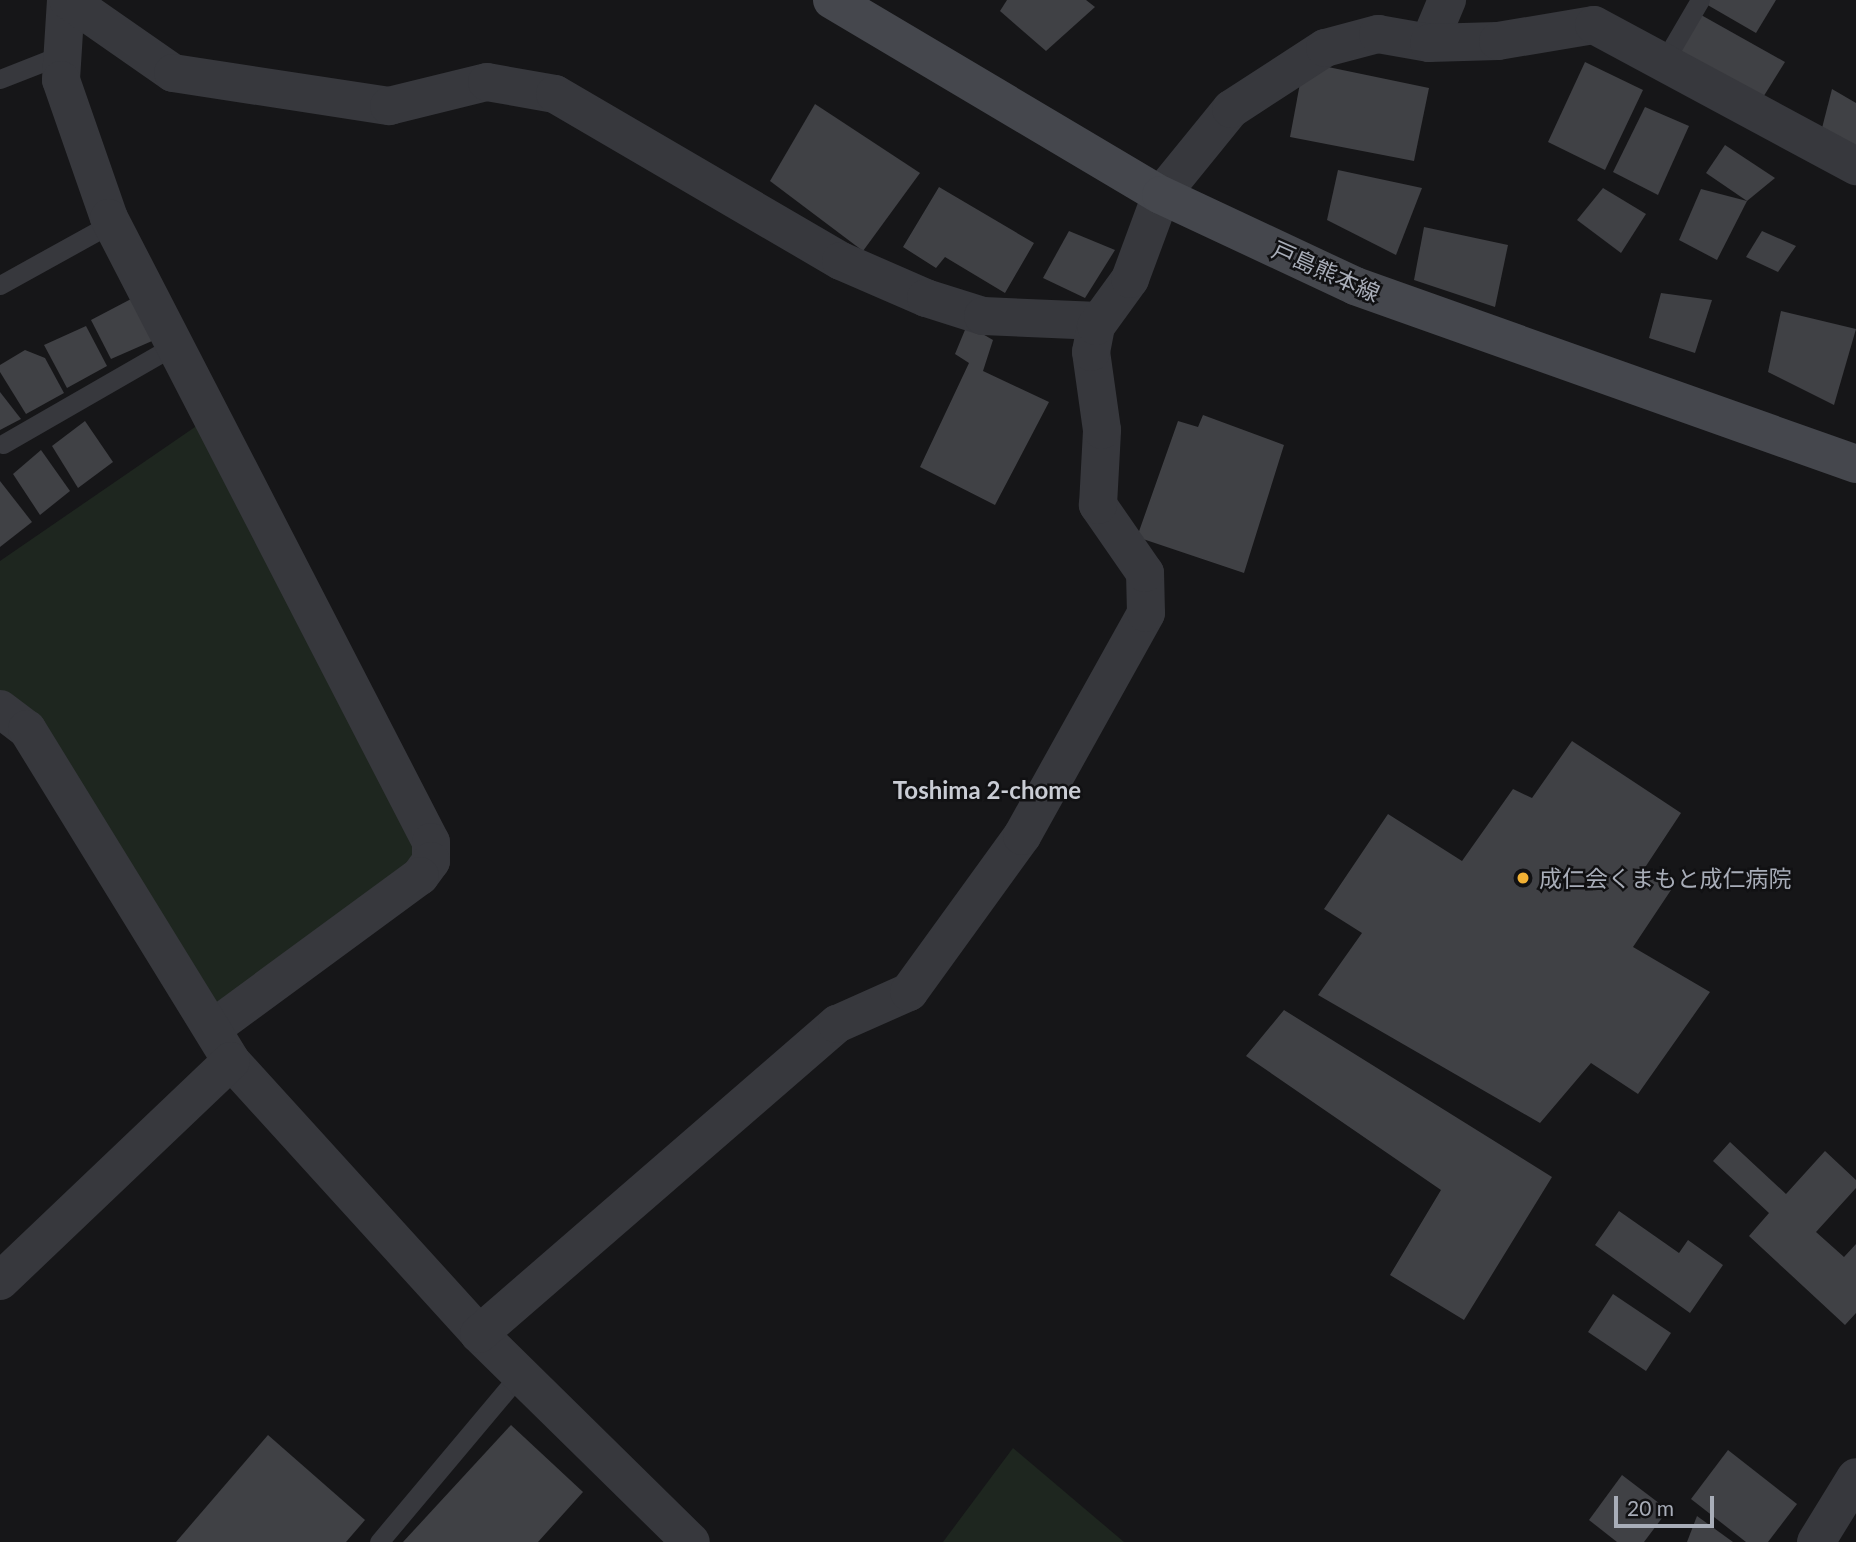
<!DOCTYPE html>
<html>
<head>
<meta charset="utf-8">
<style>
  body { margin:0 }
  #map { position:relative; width:1856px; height:1542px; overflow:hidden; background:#161618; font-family:Lato,"Noto Sans JP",sans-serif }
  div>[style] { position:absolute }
  .green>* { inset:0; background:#1e261f }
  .building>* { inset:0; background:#404145 }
  .lane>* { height:19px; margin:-9.5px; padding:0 9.5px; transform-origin:9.5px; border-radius:9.5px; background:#37383d }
  .street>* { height:38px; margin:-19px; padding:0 19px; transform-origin:19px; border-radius:19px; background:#37383d }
  .secondary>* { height:38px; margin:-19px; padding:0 19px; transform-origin:19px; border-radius:19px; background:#45474d }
  .dots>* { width:19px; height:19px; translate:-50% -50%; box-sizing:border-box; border:4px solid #111113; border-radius:50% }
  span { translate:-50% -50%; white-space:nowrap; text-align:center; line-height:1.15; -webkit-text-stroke:5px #111113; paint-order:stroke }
  .street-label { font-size:23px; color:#a8adb8 }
  .poi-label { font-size:23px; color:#a8adb8 }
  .left { translate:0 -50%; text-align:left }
  .neighbourhood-label { font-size:24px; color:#c9ccd4; font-weight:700 }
  .scale { position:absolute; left:1614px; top:1496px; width:100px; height:32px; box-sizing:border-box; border:4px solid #a8adb8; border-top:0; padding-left:9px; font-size:21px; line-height:24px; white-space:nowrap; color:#a8adb8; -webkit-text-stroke:5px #111113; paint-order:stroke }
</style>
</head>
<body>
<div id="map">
  <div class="green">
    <div style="clip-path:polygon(211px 416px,431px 842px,212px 1029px,0 709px,0 561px)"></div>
    <div style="clip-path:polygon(1013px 1448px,1124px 1542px,943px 1542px)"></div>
  </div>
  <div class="building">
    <div style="clip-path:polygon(1007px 0,1086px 0,1095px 7px,1046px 51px,1000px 11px)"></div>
    <div style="clip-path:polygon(1699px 0,1776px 0,1756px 33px)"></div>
    <div style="clip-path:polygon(1694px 11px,1785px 62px,1752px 115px,1673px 72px)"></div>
    <div style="clip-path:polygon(1304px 62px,1429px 88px,1414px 161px,1290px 137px)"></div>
    <div style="clip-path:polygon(1585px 62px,1643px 90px,1605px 170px,1548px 142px)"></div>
    <div style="clip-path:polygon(1832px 89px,1856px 103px,1856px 149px,1821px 132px)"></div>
    <div style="clip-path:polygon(815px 104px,920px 173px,863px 251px,770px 181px)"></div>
    <div style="clip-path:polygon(1645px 107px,1689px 126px,1658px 195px,1613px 172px)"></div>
    <div style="clip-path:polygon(1725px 145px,1775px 178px,1747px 201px,1706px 173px)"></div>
    <div style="clip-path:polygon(1338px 170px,1422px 188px,1396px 255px,1327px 220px)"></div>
    <div style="clip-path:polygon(939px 187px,1034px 243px,1005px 293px,945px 257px,936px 268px,903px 247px)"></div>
    <div style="clip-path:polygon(1603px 188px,1646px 214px,1621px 253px,1577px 220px)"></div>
    <div style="clip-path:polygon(1701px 189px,1747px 201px,1717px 260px,1679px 240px)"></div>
    <div style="clip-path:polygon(1424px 227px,1508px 245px,1495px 307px,1414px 280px)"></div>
    <div style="clip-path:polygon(1069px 231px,1115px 250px,1085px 298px,1043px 278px)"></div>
    <div style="clip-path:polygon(1762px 231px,1796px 246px,1778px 272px,1746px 257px)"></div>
    <div style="clip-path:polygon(1661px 293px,1712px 300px,1695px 353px,1649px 338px)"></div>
    <div style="clip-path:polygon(131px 299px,152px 341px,111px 359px,91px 320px)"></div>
    <div style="clip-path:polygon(1781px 311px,1856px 329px,1834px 405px,1768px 372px)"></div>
    <div style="clip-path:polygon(967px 325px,993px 340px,983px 371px,1049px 402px,995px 505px,920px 467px,969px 363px,955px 354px)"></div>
    <div style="clip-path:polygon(86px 326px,107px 366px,67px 388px,44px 345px)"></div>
    <div style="clip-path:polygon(25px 350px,45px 358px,64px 393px,26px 414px,0 372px,0 365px)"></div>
    <div style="clip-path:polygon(0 392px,21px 419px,0 430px)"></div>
    <div style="clip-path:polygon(1203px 415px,1284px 445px,1244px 573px,1137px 537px,1178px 421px,1198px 427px)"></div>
    <div style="clip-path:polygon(85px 421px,113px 462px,78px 488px,52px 446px)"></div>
    <div style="clip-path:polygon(41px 450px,70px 491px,40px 515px,13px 474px)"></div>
    <div style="clip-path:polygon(0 481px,32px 522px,0 547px)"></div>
    <div style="clip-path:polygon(1572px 741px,1681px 813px,1642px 872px,1671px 890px,1633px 947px,1710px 992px,1638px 1094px,1591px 1063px,1540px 1123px,1318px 995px,1362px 933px,1324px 909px,1388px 814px,1462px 861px,1513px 789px,1532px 798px)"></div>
    <div style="clip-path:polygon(1284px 1010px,1552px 1177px,1464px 1320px,1390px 1275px,1441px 1190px,1246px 1056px)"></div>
    <div style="clip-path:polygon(1730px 1142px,1786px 1194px,1825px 1151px,1856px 1180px,1856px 1188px,1816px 1232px,1844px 1257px,1856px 1244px,1856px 1313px,1845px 1325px,1749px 1236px,1769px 1213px,1713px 1161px)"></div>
    <div style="clip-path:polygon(1619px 1211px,1679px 1253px,1688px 1240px,1723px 1265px,1690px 1313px,1595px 1245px)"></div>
    <div style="clip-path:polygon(1613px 1294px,1671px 1333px,1646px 1371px,1588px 1332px)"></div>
    <div style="clip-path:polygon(511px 1425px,583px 1492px,538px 1542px,403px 1542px)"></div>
    <div style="clip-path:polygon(268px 1435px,365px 1520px,346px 1542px,176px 1542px)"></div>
    <div style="clip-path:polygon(1728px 1450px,1797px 1504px,1768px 1542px,1746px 1542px,1691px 1499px)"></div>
    <div style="clip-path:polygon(1622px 1475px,1668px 1510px,1644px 1542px,1617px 1542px,1589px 1520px)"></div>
    <div style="clip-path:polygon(1697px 1516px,1733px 1542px,1687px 1542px)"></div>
  </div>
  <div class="lane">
    <div style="left:1662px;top:65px;width:75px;rotate:-59.7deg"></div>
    <div style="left:0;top:79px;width:66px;rotate:-21.5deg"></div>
    <div style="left:0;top:285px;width:128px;rotate:-29deg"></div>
    <div style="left:3px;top:444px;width:198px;rotate:-29.9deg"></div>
    <div style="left:379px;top:1542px;width:218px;rotate:-50deg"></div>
  </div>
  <div class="street">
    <div style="left:66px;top:0;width:80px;rotate:93.6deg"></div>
    <div style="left:61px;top:80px;width:146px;rotate:70.8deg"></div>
    <div style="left:109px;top:218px;width:702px;rotate:62.71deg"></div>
    <div style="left:431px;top:842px;width:19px;rotate:90deg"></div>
    <div style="left:431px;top:861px;width:19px;rotate:126deg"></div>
    <div style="left:420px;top:876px;width:258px;rotate:143.7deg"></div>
    <div style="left:68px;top:0;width:128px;rotate:34.8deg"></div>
    <div style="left:173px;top:73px;width:219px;rotate:8.7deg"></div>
    <div style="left:389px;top:106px;width:101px;rotate:-13.8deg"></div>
    <div style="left:487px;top:82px;width:69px;rotate:10deg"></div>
    <div style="left:555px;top:94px;width:331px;rotate:30.3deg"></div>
    <div style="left:841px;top:261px;width:93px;rotate:23.5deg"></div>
    <div style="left:926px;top:298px;width:60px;rotate:17.5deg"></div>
    <div style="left:983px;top:316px;width:116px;rotate:2.5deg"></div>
    <div style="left:1429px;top:43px;width:47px;rotate:-67.3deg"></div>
    <div style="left:0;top:709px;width:34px;rotate:37deg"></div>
    <div style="left:27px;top:729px;width:390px;rotate:58.4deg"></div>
    <div style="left:231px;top:1061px;width:369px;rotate:47.7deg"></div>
    <div style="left:479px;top:1334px;width:297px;rotate:44.5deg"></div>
    <div style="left:0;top:1281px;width:319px;rotate:-43.6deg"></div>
    <div style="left:479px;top:1334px;width:474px;rotate:-40.9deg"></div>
    <div style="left:837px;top:1024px;width:79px;rotate:-24deg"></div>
    <div style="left:909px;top:992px;width:193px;rotate:-54.1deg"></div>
    <div style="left:1022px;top:836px;width:255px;rotate:-60.9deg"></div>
    <div style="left:1146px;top:613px;width:40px;rotate:-91.4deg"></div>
    <div style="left:1145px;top:573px;width:83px;rotate:-124.7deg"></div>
    <div style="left:1098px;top:505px;width:75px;rotate:-86.9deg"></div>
    <div style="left:1102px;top:430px;width:79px;rotate:-98deg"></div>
    <div style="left:1091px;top:352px;width:26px;rotate:-79deg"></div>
    <div style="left:1096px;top:326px;width:58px;rotate:-54.1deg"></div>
    <div style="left:1130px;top:279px;width:90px;rotate:-69.7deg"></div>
    <div style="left:1161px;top:195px;width:111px;rotate:-50.9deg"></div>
    <div style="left:1231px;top:109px;width:112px;rotate:-33deg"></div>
    <div style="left:1325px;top:48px;width:55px;rotate:-14.8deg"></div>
    <div style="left:1378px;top:34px;width:52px;rotate:10deg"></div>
    <div style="left:1429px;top:43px;width:69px;rotate:-1.7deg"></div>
    <div style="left:1498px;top:41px;width:97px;rotate:-9.5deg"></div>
    <div style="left:1594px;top:25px;width:298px;rotate:28.3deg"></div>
    <div style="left:1816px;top:1542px;width:76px;rotate:-58.4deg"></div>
  </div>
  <div class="secondary">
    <div style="left:832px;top:0;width:382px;rotate:30.7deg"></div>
    <div style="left:1161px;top:195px;width:214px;rotate:25.1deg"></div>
    <div style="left:1355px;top:286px;width:532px;rotate:19.56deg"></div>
  </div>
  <div class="dots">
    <div style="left:1523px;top:878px;background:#f2b134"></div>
  </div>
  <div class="street-label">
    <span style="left:1326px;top:271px;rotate:24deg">戸島熊本線</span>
  </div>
  <div class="poi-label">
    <span class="left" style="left:1539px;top:878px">成仁会くまもと成仁病院</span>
  </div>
  <div class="neighbourhood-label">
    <span style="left:987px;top:790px">Toshima 2-chome</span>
  </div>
  <div class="scale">20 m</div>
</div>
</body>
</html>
